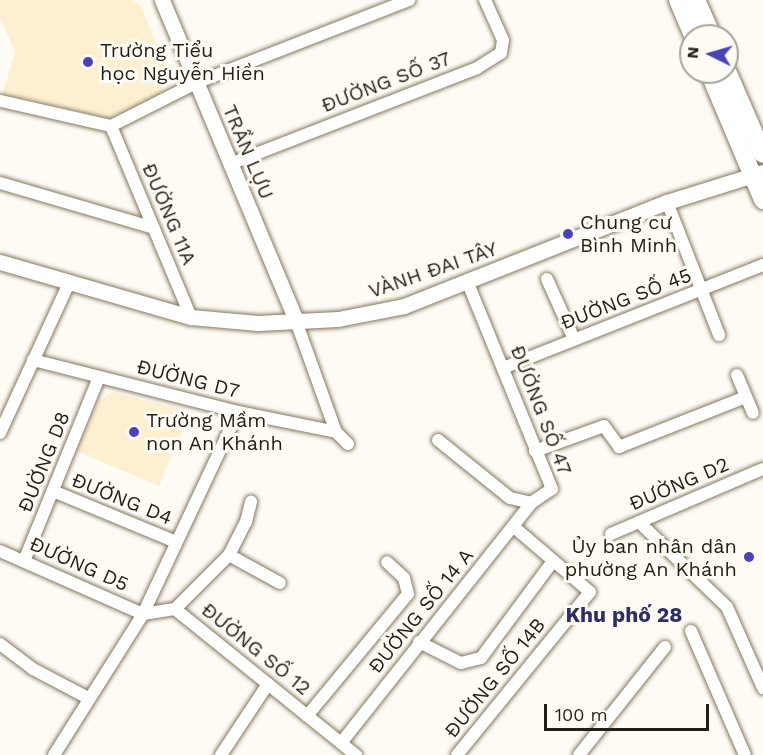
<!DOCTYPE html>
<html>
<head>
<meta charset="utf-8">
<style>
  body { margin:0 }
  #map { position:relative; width:763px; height:755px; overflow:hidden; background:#fefbf5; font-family:"Work Sans",sans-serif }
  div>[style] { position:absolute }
  .built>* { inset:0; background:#fdf0d1 }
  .roads { filter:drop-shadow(0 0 2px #84775c) drop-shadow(0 0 2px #84775c) }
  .minor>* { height:12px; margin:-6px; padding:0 6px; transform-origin:6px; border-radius:6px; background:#fff }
  .tertiary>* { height:15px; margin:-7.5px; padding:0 7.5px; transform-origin:7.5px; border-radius:7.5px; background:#fff }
  .secondary>* { height:18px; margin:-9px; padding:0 9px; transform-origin:9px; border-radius:9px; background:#fff }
  .dots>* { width:16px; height:16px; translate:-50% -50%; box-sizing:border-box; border:3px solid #fefbf5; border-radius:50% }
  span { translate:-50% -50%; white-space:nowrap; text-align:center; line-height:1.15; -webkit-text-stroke:6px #fefbf5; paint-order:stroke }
  .poi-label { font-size:20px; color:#231e13 }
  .left { translate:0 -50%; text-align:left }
  .right { translate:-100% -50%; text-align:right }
  .street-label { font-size:20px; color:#231e13 }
  .neighbourhood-label { font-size:21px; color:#2d2d68; font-weight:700 }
  .north { position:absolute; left:679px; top:24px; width:60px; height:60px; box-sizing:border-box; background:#fefbf5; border:2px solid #a6a39b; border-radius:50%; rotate:275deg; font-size:16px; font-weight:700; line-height:24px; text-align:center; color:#231e13 }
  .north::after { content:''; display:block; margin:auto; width:21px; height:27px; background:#4943b9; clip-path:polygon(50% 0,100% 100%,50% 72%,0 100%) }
  .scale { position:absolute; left:544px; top:704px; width:165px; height:27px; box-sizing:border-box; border:3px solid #231e13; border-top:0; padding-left:8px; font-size:18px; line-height:21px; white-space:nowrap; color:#231e13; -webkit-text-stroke:4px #fefbf5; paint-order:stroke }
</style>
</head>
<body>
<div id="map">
  <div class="built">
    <div style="clip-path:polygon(0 0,131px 0,141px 6px,168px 72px,160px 93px,109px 118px,3px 93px,15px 52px,0 18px)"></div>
    <div style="clip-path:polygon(112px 392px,190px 412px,159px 486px,77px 451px,99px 401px)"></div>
  </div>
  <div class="roads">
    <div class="minor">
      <div style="left:1px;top:101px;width:113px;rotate:12.8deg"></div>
      <div style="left:111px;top:126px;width:95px;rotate:-26.8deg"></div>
      <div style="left:196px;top:83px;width:229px;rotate:-21.3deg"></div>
      <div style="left:111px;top:126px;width:207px;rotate:67.3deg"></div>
      <div style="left:230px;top:164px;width:265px;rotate:-21.2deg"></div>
      <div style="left:477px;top:68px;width:28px;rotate:-32deg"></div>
      <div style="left:501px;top:53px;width:13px;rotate:-81deg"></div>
      <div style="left:503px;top:40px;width:44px;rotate:-114.2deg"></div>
      <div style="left:0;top:183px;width:160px;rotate:16.3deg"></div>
      <div style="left:667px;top:202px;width:143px;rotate:68.6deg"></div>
      <div style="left:547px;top:279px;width:66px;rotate:65.8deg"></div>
      <div style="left:296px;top:321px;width:118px;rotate:70.2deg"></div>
      <div style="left:336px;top:432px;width:17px;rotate:45deg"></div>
      <div style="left:33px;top:360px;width:211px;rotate:14.2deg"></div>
      <div style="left:238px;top:412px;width:100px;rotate:11.5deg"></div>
      <div style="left:503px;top:368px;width:280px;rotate:-21.6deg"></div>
      <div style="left:737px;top:375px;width:41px;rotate:67.2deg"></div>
      <div style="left:0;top:433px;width:163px;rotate:-65.3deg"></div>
      <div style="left:438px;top:440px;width:92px;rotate:38.9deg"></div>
      <div style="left:510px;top:498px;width:22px;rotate:13deg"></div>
      <div style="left:535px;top:451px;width:73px;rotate:-19.9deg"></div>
      <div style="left:604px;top:426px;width:26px;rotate:54deg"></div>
      <div style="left:619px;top:447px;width:136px;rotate:-21.5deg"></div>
      <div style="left:53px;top:491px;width:133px;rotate:22.5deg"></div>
      <div style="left:639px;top:522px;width:122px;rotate:44deg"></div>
      <div style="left:727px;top:607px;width:89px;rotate:66deg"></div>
      <div style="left:611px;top:534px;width:165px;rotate:-23.2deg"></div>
      <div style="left:0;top:551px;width:156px;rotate:23.8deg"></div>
      <div style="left:143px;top:614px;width:223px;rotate:-64.8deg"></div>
      <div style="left:229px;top:555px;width:58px;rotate:28.8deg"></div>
      <div style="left:24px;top:561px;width:199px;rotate:-67.8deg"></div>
      <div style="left:175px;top:609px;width:76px;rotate:-45deg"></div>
      <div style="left:229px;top:555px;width:37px;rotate:-63deg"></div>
      <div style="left:246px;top:522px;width:21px;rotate:-76deg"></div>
      <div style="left:691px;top:631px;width:135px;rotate:66.5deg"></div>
      <div style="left:419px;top:642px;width:47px;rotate:26.6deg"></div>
      <div style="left:461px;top:663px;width:21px;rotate:-14deg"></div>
      <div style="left:481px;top:658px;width:121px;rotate:-53.4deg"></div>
      <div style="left:0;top:644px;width:41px;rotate:37.1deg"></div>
      <div style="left:33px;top:669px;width:62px;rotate:27.8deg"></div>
      <div style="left:307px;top:716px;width:158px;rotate:-50.4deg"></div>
      <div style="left:408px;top:594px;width:16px;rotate:-104deg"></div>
      <div style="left:404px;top:578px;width:23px;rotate:-137deg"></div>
      <div style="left:341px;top:743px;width:306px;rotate:-51.6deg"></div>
      <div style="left:531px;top:503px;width:25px;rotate:-34deg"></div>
      <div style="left:552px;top:489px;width:222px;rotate:-112.2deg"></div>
      <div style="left:54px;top:755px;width:167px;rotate:-57.7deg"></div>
      <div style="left:143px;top:614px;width:32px;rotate:-9deg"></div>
      <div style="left:175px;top:609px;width:233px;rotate:38.9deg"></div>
      <div style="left:221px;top:755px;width:85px;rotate:-56.5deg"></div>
      <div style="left:457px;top:755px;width:210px;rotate:-50.8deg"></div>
      <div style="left:590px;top:592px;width:100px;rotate:-139.5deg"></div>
      <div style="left:579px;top:755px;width:138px;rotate:-51.5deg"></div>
    </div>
    <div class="tertiary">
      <div style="left:162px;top:0;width:348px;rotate:67.3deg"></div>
      <div style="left:0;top:262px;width:199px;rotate:16.1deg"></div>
      <div style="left:191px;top:317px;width:67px;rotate:5.1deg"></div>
      <div style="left:258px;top:323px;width:80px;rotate:-2.9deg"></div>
      <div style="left:338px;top:319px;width:67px;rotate:-11.1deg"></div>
      <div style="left:404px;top:306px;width:283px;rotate:-21.6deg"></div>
      <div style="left:667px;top:202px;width:101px;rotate:-17.4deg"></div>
    </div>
    <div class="secondary">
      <div style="left:678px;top:0;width:39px;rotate:67deg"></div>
      <div style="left:696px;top:0;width:39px;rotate:66deg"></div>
      <div style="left:727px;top:71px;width:90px;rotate:66.6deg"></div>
      <div style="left:709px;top:72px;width:139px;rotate:67.1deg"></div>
    </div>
  </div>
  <div class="dots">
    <div style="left:88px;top:62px;background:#4943b9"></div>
    <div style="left:568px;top:234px;background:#4943b9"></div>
    <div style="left:134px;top:432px;background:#4943b9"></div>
    <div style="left:749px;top:557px;background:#4943b9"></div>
  </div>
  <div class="poi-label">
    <span class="left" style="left:100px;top:62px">Trường Tiểu<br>học Nguyễn Hiền</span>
    <span class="left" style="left:580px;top:234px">Chung cư<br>Bình Minh</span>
    <span class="left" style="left:146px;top:432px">Trường Mầm<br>non An Khánh</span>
    <span class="right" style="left:737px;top:558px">Ủy ban nhân dân<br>phường An Khánh</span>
  </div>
  <div class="street-label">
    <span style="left:386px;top:82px;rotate:-21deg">ĐƯỜNG SỐ 37</span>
    <span style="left:248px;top:152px;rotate:67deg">TRẦN LỰU</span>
    <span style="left:169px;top:214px;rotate:67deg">ĐƯỜNG 11A</span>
    <span style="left:433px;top:270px;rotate:-19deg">VÀNH ĐAI TÂY</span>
    <span style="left:626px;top:299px;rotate:-21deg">ĐƯỜNG SỐ 45</span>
    <span style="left:188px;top:379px;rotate:14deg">ĐƯỜNG D7</span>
    <span style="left:541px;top:410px;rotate:69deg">ĐƯỜNG SỐ 47</span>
    <span style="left:44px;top:462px;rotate:-68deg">ĐƯỜNG D8</span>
    <span style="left:679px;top:484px;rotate:-23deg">ĐƯỜNG D2</span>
    <span style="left:122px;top:499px;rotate:22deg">ĐƯỜNG D4</span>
    <span style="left:79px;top:564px;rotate:24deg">ĐƯỜNG D5</span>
    <span style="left:421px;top:611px;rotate:-51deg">ĐƯỜNG SỐ 14 A</span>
    <span style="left:256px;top:649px;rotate:39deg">ĐƯỜNG SỐ 12</span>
    <span style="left:495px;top:678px;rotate:-51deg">ĐƯỜNG SỐ 14B</span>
  </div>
  <div class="neighbourhood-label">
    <span style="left:624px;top:615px">Khu phố 28</span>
  </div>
  <div class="north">N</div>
  <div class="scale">100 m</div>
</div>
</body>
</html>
